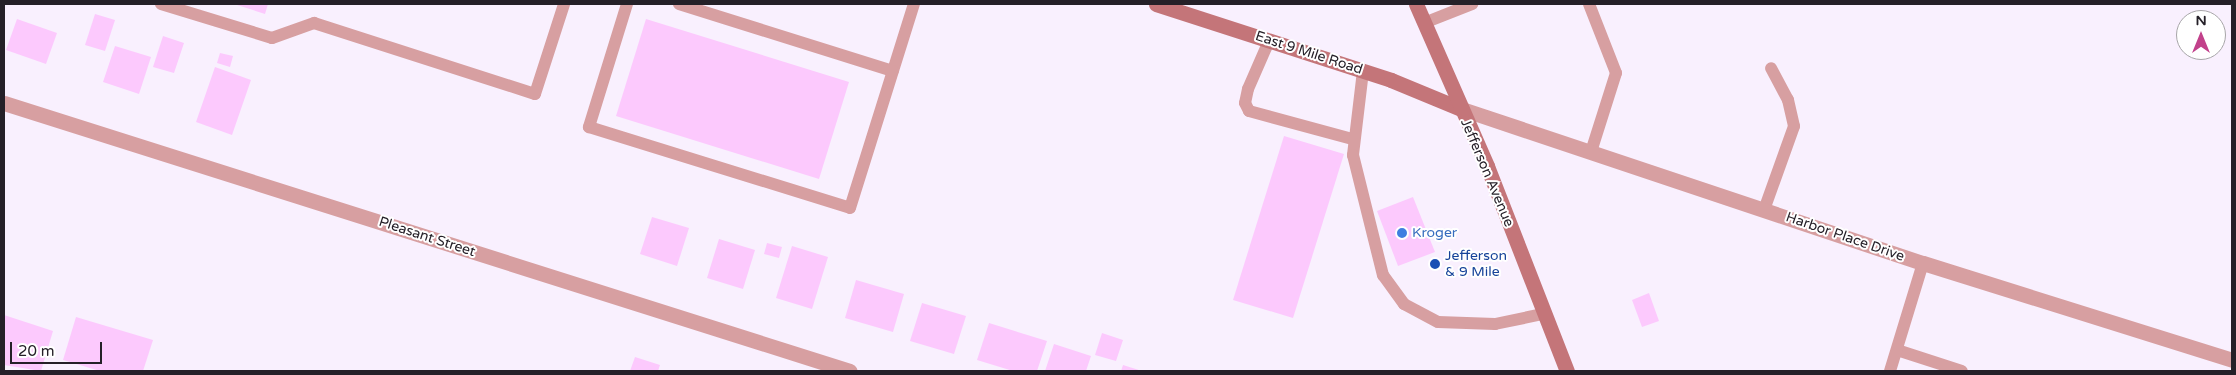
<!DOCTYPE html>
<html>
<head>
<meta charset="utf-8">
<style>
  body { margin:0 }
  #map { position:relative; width:2236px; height:375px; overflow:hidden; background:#f9f0fe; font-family:"Varela Round",sans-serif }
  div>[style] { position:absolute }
  .building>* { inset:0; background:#fcc9fd }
  .lane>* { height:12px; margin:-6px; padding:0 6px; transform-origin:6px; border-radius:6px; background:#d79fa1 }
  .street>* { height:15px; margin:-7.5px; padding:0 7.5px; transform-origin:7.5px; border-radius:7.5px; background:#d79fa1 }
  .secondary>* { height:15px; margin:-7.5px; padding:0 7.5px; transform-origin:7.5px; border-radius:7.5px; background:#c47579 }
  .dots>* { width:14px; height:14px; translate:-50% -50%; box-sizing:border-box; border:2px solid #fff; border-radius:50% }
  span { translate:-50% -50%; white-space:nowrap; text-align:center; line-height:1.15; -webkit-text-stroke:4px #fff; paint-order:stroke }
  .street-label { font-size:14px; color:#252028 }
  .shop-label { font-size:14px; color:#366cbe }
  .left { translate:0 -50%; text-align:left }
  .transit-label { font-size:14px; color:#164399 }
  .frame { position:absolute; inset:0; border:5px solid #252028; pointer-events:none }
  .north { position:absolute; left:2176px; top:10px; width:50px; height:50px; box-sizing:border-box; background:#fff; border:1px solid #a8a6a9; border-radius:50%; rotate:0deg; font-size:14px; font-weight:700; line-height:20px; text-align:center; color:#252028 }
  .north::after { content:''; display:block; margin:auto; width:18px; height:22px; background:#c2418b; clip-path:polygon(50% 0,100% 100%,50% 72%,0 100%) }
  .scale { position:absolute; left:10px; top:342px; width:92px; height:22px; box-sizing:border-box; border:2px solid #252028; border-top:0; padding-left:6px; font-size:15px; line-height:18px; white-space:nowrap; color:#252028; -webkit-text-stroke:4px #fff; paint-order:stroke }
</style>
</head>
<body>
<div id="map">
  <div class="building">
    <div style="clip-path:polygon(234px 4px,268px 4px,265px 14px)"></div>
    <div style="clip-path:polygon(95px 14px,115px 20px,105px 51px,85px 45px)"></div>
    <div style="clip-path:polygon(17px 19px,57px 33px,46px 64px,6px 50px)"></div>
    <div style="clip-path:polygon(646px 19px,849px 82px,819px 179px,616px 116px)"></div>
    <div style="clip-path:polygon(163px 36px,184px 43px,174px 73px,153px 67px)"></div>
    <div style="clip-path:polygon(115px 46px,151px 57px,139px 94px,103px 82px)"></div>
    <div style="clip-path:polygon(220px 53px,233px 56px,230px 67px,217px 63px)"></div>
    <div style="clip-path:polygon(215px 67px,251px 80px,232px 135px,196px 122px)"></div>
    <div style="clip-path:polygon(1284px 136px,1344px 154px,1293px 318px,1233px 300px)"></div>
    <div style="clip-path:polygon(1413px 197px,1435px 252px,1398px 266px,1377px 211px)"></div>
    <div style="clip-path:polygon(652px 217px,689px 228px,677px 266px,640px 254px)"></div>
    <div style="clip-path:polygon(719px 239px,755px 250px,743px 289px,707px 278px)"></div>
    <div style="clip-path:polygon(767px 243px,782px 247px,779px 258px,764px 254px)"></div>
    <div style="clip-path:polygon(792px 246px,828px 257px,812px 309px,776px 298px)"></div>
    <div style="clip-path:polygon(856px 280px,904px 294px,893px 332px,845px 318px)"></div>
    <div style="clip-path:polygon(1649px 293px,1659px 321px,1642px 327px,1632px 300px)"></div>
    <div style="clip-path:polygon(922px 303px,966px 316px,954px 354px,910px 341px)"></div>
    <div style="clip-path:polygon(4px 315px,53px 331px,41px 371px,4px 365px)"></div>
    <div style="clip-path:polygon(76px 317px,153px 340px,143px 371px,100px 371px,63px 360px)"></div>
    <div style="clip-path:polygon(989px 323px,1047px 341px,1037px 371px,1013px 371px,977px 360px)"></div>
    <div style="clip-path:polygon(1102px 333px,1123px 340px,1116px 361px,1095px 355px)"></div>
    <div style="clip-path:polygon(1054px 344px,1091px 356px,1086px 371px,1045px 371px)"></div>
    <div style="clip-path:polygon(635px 357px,660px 365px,658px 371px,630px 371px)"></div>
    <div style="clip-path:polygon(1123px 365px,1142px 371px,1121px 371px)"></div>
  </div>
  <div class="lane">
    <div style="left:161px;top:4px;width:116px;rotate:17deg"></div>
    <div style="left:272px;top:38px;width:45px;rotate:-19.7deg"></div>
    <div style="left:314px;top:23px;width:232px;rotate:17.8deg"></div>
    <div style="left:535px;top:94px;width:95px;rotate:-72.1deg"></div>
    <div style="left:627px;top:4px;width:129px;rotate:107.2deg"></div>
    <div style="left:589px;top:127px;width:273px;rotate:17.2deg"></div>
    <div style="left:850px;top:208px;width:214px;rotate:-72.6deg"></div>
    <div style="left:679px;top:4px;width:224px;rotate:17.4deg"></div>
    <div style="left:1589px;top:4px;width:74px;rotate:68.6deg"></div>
    <div style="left:1616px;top:73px;width:83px;rotate:107.6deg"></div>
    <div style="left:1424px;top:23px;width:52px;rotate:-21.6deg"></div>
    <div style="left:1269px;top:41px;width:52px;rotate:113.6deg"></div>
    <div style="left:1248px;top:89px;width:14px;rotate:102deg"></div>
    <div style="left:1245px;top:103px;width:9px;rotate:63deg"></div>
    <div style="left:1249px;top:111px;width:107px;rotate:15.2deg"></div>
    <div style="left:1363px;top:71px;width:85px;rotate:96.8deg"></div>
    <div style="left:1353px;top:155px;width:124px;rotate:76deg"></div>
    <div style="left:1383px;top:275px;width:36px;rotate:54deg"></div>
    <div style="left:1404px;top:304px;width:38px;rotate:28deg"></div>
    <div style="left:1438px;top:322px;width:57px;rotate:2deg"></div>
    <div style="left:1495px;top:324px;width:49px;rotate:-11.8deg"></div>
    <div style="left:1764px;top:210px;width:89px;rotate:-70.3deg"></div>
    <div style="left:1794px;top:126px;width:27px;rotate:-103deg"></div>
    <div style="left:1788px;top:100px;width:36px;rotate:-118deg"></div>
    <div style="left:1897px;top:350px;width:68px;rotate:17.9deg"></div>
    <div style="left:1890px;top:371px;width:113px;rotate:-73deg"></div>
  </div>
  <div class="street">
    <div style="left:4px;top:103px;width:887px;rotate:17.58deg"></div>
    <div style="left:1459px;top:108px;width:489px;rotate:18.5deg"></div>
    <div style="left:1923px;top:263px;width:324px;rotate:17.4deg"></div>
  </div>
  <div class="secondary">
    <div style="left:1156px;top:4px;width:247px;rotate:17.9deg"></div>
    <div style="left:1391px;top:80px;width:74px;rotate:22.4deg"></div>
    <div style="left:1416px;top:4px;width:177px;rotate:66.3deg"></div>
    <div style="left:1487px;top:166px;width:220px;rotate:68.7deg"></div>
  </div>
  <div class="dots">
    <div style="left:1402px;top:233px;background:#3f7fe0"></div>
    <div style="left:1435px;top:264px;background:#1a4fb4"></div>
  </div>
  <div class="street-label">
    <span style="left:1309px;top:53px;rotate:18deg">East 9 Mile Road</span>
    <span style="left:1487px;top:173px;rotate:67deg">Jefferson Avenue</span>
    <span style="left:427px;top:237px;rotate:18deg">Pleasant Street</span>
    <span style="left:1845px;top:237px;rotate:19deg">Harbor Place Drive</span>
  </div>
  <div class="shop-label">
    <span class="left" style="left:1412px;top:233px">Kroger</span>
  </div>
  <div class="transit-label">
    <span class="left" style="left:1445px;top:264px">Jefferson<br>&amp; 9 Mile</span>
  </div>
  <div class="frame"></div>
  <div class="north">N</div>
  <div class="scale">20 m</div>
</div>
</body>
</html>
